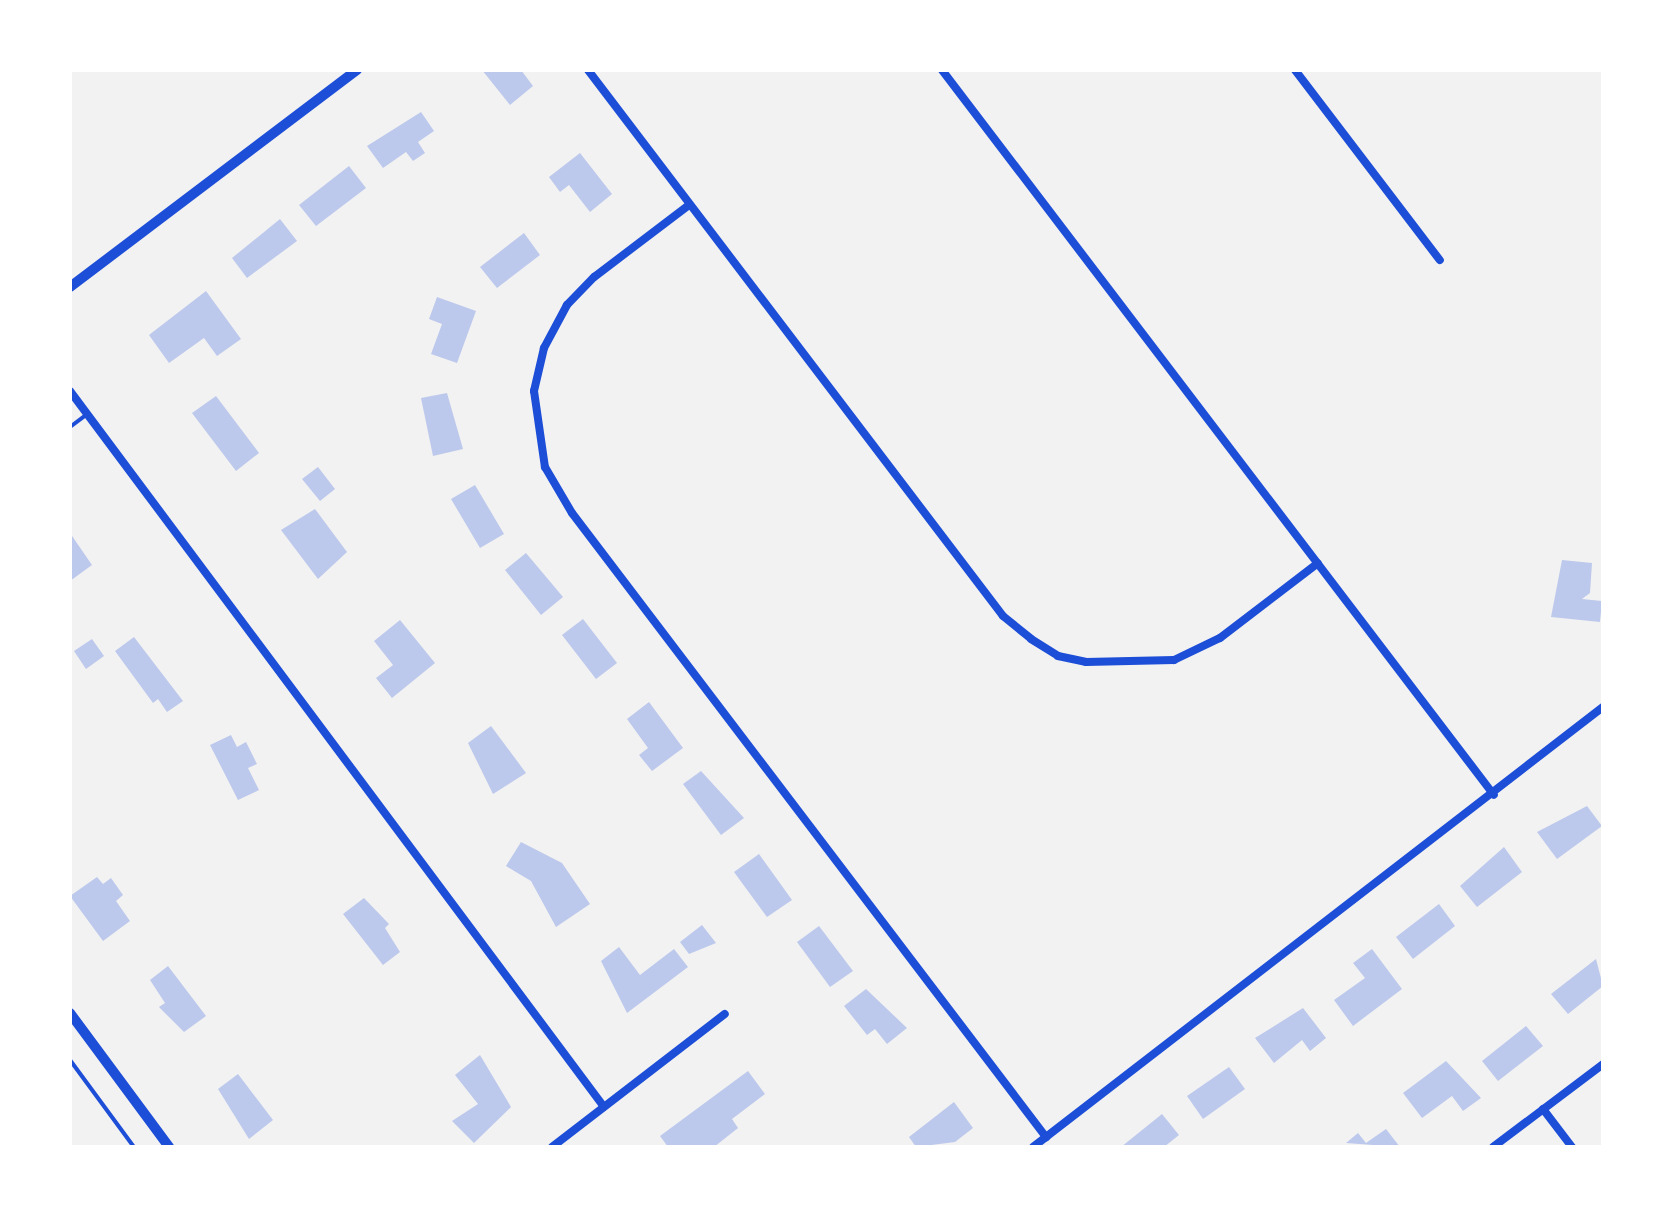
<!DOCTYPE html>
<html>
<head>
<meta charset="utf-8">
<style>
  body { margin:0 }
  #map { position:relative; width:1673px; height:1217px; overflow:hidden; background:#f2f2f2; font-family:"Golos Text",sans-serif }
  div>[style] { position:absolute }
  .building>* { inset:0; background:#bdc9ec }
  .path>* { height:4px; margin:-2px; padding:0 2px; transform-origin:2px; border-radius:2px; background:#1d4ed8 }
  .service>* { height:4px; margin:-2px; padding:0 2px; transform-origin:2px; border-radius:2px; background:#1d4ed8 }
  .minor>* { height:8px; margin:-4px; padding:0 4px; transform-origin:4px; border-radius:4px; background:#1d4ed8 }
  .tertiary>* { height:10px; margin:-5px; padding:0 5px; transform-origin:5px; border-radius:5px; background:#1d4ed8 }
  span { translate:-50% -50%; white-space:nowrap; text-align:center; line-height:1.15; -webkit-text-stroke:10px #fff; paint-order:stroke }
  .frame { position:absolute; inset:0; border:72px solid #fff; pointer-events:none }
</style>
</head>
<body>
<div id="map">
  <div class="building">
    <div style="clip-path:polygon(482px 70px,521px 70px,533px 86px,510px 105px)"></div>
    <div style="clip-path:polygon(421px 112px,434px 131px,418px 142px,425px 153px,413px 161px,406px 152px,383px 168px,367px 146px)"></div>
    <div style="clip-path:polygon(580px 153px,612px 194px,590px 212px,569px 185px,560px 192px,549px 177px)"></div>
    <div style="clip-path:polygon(349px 166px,366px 188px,316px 226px,299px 205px)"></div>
    <div style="clip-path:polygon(280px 219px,297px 241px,247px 278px,232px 258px)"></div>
    <div style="clip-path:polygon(524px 233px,540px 255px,497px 288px,480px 267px)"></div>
    <div style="clip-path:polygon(206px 291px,241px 339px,217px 356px,204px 338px,169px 363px,149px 335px)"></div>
    <div style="clip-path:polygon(437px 297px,476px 311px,457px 363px,431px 354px,442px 324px,429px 319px)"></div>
    <div style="clip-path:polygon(447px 393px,463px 449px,433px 456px,421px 398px)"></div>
    <div style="clip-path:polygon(216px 396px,259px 453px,236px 471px,192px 413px)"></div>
    <div style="clip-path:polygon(318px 467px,335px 489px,320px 501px,302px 479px)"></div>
    <div style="clip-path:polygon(475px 485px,504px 534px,480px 548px,451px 499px)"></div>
    <div style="clip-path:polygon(315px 509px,347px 552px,318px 579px,281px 530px)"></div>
    <div style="clip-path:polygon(70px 533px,92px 565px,70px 581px)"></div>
    <div style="clip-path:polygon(526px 553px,563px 597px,541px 615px,505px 570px)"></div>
    <div style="clip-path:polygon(1562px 560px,1592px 563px,1590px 593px,1582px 599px,1602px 601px,1600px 622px,1551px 617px)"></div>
    <div style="clip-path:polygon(583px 619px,617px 663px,596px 679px,562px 635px)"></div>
    <div style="clip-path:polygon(400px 620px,435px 663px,392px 698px,376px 678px,393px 665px,374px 641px)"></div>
    <div style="clip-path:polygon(134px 637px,183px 701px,167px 712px,158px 699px,153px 703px,115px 651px)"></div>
    <div style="clip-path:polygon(92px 639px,104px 656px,86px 669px,74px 651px)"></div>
    <div style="clip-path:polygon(649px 702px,683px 748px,652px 771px,639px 755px,648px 748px,627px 719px)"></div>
    <div style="clip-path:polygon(491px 726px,526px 773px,493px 794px,468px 743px)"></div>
    <div style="clip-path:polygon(231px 735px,237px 747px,246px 742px,257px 764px,248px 768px,259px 790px,238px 800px,210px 745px)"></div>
    <div style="clip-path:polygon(701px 771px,744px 818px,721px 835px,683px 784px)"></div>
    <div style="clip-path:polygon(1587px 806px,1602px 826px,1557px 859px,1537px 832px)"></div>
    <div style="clip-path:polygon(521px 842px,562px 863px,590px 904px,556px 927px,531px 881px,506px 866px)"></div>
    <div style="clip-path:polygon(1504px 847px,1522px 872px,1477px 907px,1460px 886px)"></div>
    <div style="clip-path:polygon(759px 854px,792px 900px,767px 917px,734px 872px)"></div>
    <div style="clip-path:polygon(97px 877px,103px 884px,111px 878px,123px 895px,116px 901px,130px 921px,103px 941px,70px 896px)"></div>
    <div style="clip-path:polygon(364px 898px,389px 924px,385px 928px,400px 952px,383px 965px,343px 914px)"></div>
    <div style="clip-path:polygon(1439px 904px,1455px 926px,1413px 959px,1396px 937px)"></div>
    <div style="clip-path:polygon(702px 925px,716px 943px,689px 954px,680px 942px)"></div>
    <div style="clip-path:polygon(819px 926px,853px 971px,830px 987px,797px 942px)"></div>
    <div style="clip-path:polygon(619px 947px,640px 975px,674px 949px,688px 967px,627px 1013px,601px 961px)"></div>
    <div style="clip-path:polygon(1372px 949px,1402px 989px,1353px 1026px,1334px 1000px,1365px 978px,1353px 963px)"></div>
    <div style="clip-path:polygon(1596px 959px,1603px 986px,1568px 1014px,1551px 994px)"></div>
    <div style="clip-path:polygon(168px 966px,206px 1016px,184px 1032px,159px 1007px,165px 1003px,150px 980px)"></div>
    <div style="clip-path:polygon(866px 989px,907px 1028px,887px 1044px,875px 1029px,867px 1035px,844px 1006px)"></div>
    <div style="clip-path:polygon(1303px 1008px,1326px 1038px,1310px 1051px,1302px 1040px,1274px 1063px,1255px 1038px)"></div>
    <div style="clip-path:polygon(1526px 1026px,1543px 1046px,1498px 1081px,1482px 1061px)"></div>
    <div style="clip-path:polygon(480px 1055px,511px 1107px,474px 1143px,452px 1121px,478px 1104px,455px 1075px)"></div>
    <div style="clip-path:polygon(1446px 1061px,1481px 1098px,1463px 1111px,1452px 1096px,1422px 1118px,1403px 1093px)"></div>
    <div style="clip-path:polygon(1229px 1067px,1245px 1089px,1203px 1119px,1187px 1096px)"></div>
    <div style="clip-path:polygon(748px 1071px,765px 1094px,732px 1119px,738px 1128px,714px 1147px,668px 1147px,660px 1136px)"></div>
    <div style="clip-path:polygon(238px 1074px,273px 1120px,249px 1139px,218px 1089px)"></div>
    <div style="clip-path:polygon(954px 1102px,973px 1128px,955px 1142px,916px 1147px,909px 1137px)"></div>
    <div style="clip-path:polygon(1162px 1114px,1179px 1135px,1164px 1147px,1121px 1147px)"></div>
    <div style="clip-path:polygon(1386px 1129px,1400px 1147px,1346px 1143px,1358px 1133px,1366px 1143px)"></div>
  </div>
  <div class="path">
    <div style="left:70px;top:1060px;width:108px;rotate:53.7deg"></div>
  </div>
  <div class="service">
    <div style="left:70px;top:427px;width:21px;rotate:-37deg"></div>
  </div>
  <div class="minor">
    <div style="left:588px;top:70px;width:686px;rotate:52.76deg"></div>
    <div style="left:1003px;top:616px;width:36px;rotate:39deg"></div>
    <div style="left:1031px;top:639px;width:32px;rotate:32deg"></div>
    <div style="left:1058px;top:656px;width:29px;rotate:12deg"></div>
    <div style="left:1086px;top:662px;width:88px;rotate:-1.3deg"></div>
    <div style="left:1174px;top:660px;width:51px;rotate:-25.6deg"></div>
    <div style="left:1220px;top:638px;width:123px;rotate:-37.4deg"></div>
    <div style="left:942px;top:70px;width:911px;rotate:52.72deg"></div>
    <div style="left:1295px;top:70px;width:239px;rotate:52.7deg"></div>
    <div style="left:689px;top:205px;width:119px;rotate:142.8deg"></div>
    <div style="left:594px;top:277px;width:39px;rotate:134deg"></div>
    <div style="left:567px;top:305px;width:49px;rotate:118.1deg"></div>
    <div style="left:544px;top:348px;width:44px;rotate:103.1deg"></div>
    <div style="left:534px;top:391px;width:77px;rotate:81.8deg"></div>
    <div style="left:545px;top:467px;width:53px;rotate:59.6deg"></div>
    <div style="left:572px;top:513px;width:784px;rotate:52.78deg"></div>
    <div style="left:70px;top:391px;width:893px;rotate:53.28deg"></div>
    <div style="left:1543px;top:1109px;width:48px;rotate:52.7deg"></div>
    <div style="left:552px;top:1147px;width:218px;rotate:-37.6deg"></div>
    <div style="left:1033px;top:1147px;width:720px;rotate:-37.67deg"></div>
    <div style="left:1493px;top:1147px;width:138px;rotate:-37deg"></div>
  </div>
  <div class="tertiary">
    <div style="left:70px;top:287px;width:360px;rotate:-37.1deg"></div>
    <div style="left:70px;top:1013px;width:167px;rotate:53.5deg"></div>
  </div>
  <div class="frame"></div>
</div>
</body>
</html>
